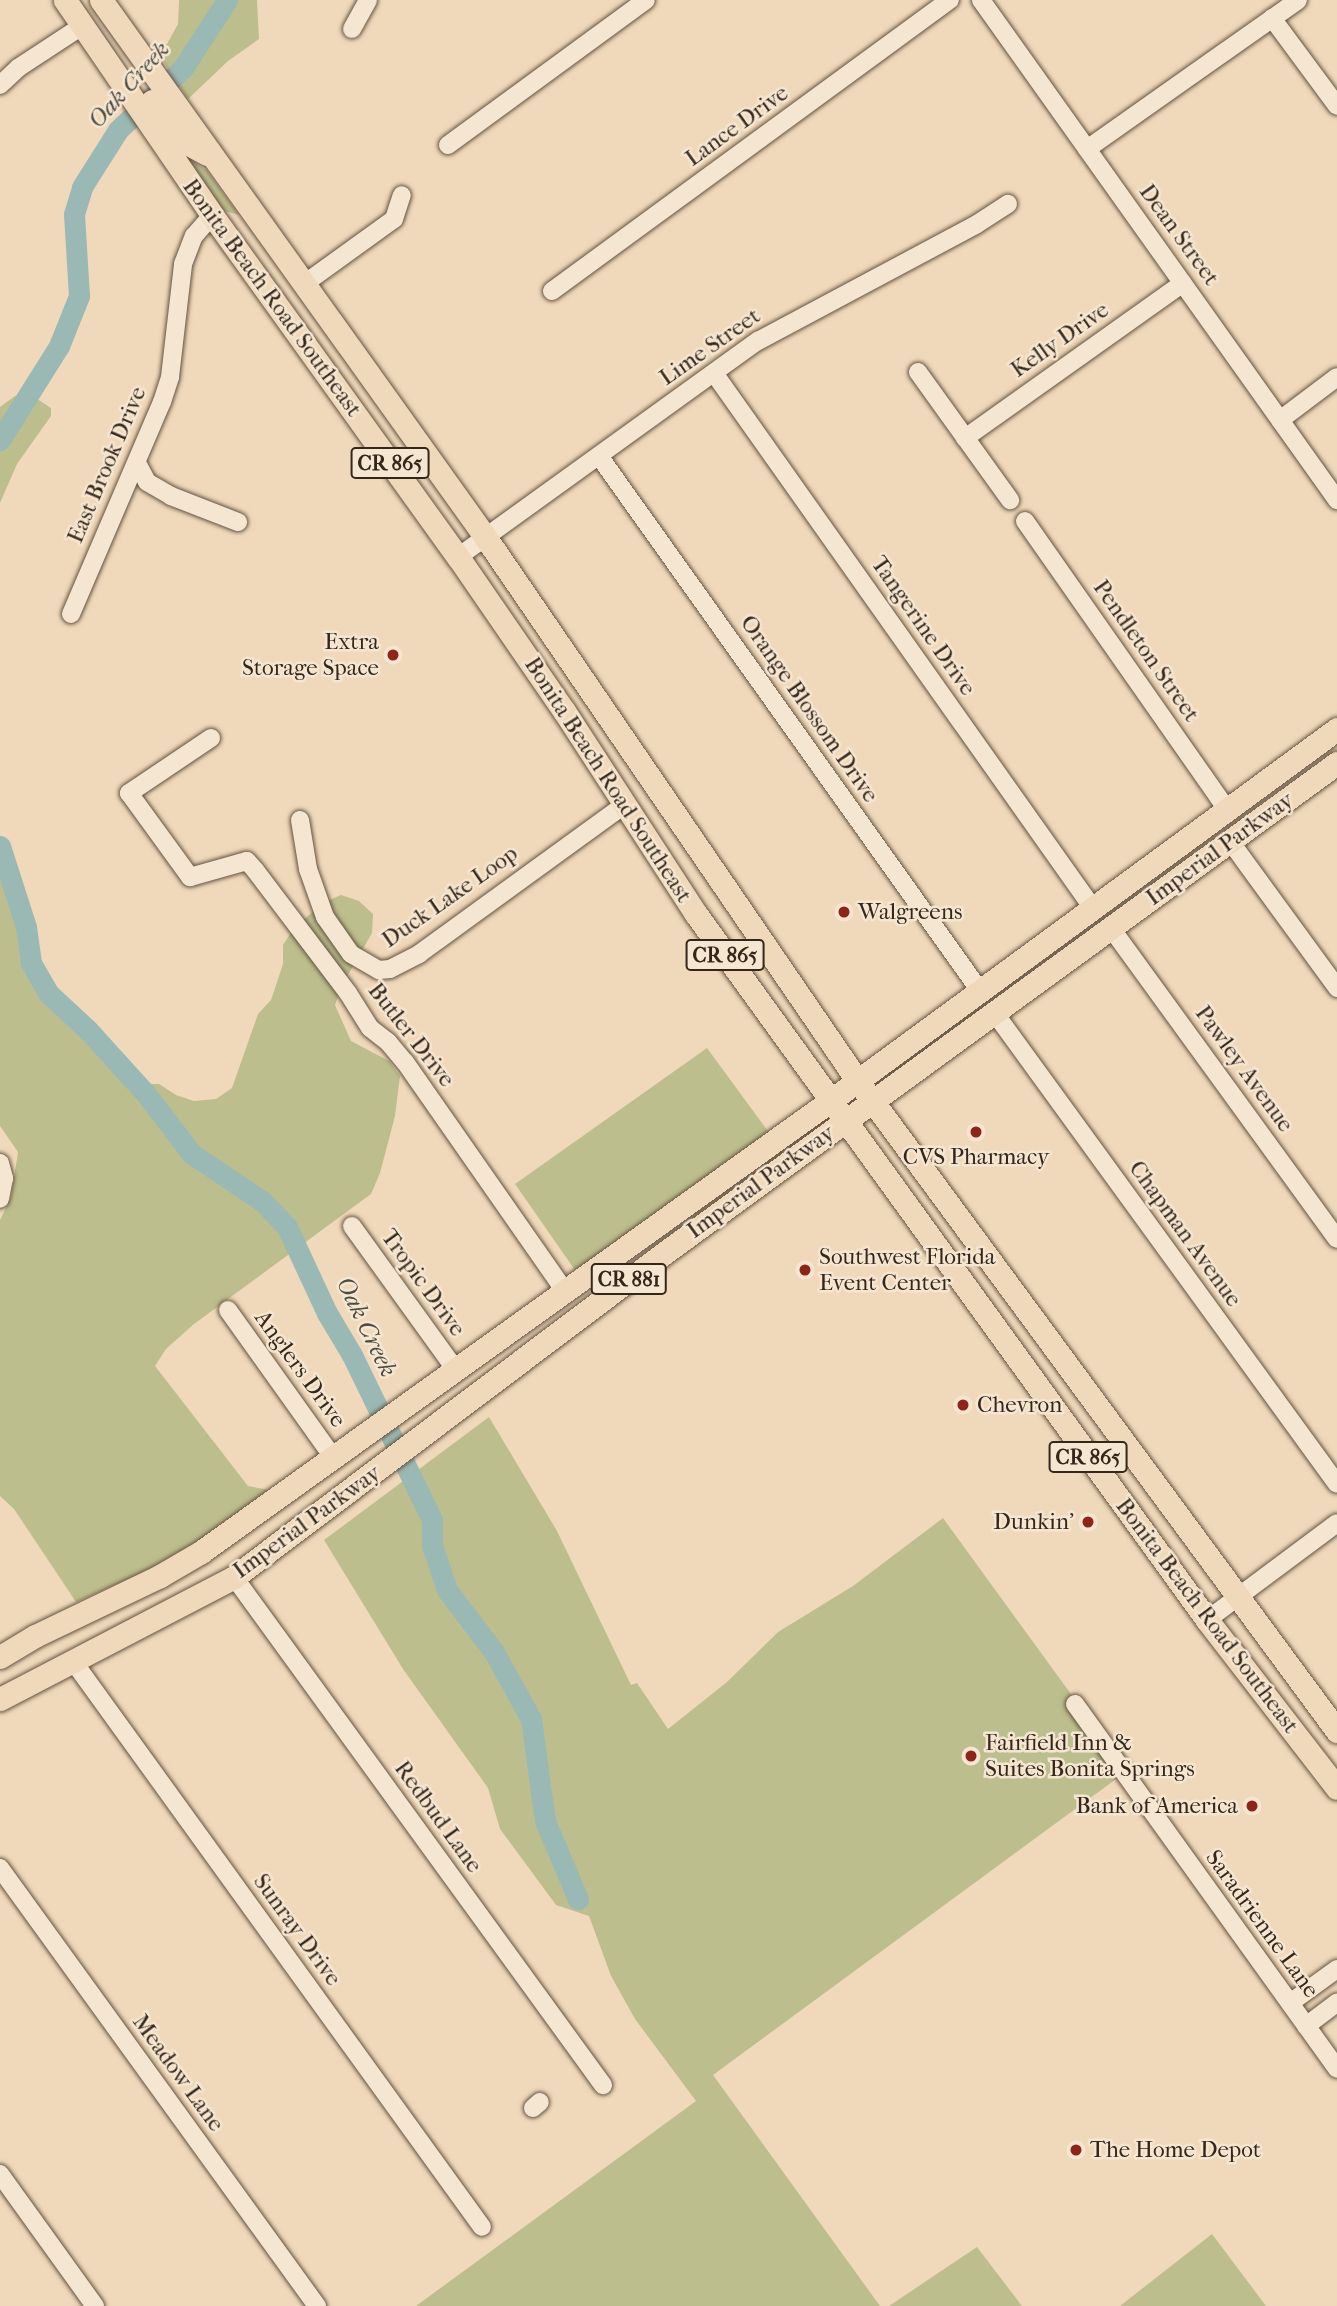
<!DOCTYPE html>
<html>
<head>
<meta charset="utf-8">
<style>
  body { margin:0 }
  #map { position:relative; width:1337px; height:2306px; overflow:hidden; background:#f0d9ba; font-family:"IM FELL French Canon",serif }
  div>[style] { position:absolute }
  .green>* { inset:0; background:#bdbe8d }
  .river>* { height:21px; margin:-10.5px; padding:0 10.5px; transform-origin:10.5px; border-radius:10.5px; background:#9bb9b4 }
  .roads { filter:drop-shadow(0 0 2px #635341) drop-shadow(0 0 2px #635341) }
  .minor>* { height:18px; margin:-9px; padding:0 9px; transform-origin:9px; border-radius:9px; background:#f5e6d2 }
  .major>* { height:23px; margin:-11.5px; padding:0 11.5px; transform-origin:11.5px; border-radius:11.5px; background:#f0d9ba }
  .dots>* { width:19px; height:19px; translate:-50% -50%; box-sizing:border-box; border:4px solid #f5e6d2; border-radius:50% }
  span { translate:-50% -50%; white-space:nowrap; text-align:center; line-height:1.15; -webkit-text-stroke:5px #f5e6d2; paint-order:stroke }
  .shield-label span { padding:2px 5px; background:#f5e6d2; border:2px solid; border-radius:5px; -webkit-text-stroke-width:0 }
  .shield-label { font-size:21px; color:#342619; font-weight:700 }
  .street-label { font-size:23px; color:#342619 }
  .poi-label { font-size:23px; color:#342619 }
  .right { translate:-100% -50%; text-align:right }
  .left { translate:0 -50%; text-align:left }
  .water-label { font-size:24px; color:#4e4b40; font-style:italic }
</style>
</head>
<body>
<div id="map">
  <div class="green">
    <div style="clip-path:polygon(179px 0,257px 0,259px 39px,228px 61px,188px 99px,157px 52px,167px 44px,178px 24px)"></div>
    <div style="clip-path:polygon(187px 157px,207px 171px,239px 215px,221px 210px,185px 158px)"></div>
    <div style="clip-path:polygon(15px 396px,34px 397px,51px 408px,51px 416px,17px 464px,0 503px,0 407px)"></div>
    <div style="clip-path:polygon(0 861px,20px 895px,40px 969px,68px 1009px,123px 1073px,140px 1084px,159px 1084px,176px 1095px,194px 1101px,216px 1099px,232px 1088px,258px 1014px,271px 1000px,283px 964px,283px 945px,294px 928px,323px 903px,341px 895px,359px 901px,373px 914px,372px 933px,341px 987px,335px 1005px,351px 1041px,389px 1061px,400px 1076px,395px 1116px,380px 1173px,371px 1194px,194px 1324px,166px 1349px,155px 1366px,248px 1486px,269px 1490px,216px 1531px,144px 1572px,76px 1602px,14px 1509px,0 1496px,0 1220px,11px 1197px,18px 1152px,0 1126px)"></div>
    <div style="clip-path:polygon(707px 1048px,770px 1134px,577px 1273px,515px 1184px)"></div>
    <div style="clip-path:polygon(489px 1417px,557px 1531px,631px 1685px,637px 1683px,668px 1729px,727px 1682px,778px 1632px,853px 1586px,943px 1518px,1127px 1771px,713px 2075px,880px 2306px,416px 2306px,696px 2101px,635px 2019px,611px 1976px,589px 1916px,556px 1905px,500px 1829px,488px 1788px,403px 1669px,324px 1540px)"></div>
    <div style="clip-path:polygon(1212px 2234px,1266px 2306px,1120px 2306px)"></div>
    <div style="clip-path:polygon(977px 2247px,1022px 2306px,889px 2306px)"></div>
  </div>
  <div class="river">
    <div style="left:0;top:440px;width:111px;rotate:-57.9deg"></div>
    <div style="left:59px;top:346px;width:54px;rotate:-68.2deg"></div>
    <div style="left:79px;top:296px;width:82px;rotate:-93.5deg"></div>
    <div style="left:74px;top:214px;width:28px;rotate:-73deg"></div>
    <div style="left:82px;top:187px;width:67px;rotate:-57.7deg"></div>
    <div style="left:118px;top:130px;width:90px;rotate:-43.6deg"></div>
    <div style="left:183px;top:68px;width:81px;rotate:-57.1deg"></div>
    <div style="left:0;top:846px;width:85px;rotate:72.2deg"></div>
    <div style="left:26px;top:927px;width:36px;rotate:82deg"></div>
    <div style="left:31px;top:963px;width:34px;rotate:60deg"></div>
    <div style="left:48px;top:993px;width:54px;rotate:42.8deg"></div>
    <div style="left:88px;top:1030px;width:86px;rotate:47.8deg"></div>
    <div style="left:146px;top:1094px;width:76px;rotate:52.5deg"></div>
    <div style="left:192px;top:1154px;width:84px;rotate:33.9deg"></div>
    <div style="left:262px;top:1201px;width:36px;rotate:46deg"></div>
    <div style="left:287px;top:1227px;width:95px;rotate:65.1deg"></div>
    <div style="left:327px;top:1313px;width:49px;rotate:59.2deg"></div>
    <div style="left:352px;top:1355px;width:183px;rotate:64.1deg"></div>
    <div style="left:432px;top:1520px;width:25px;rotate:90deg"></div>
    <div style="left:432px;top:1545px;width:47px;rotate:71.6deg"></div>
    <div style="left:447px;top:1590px;width:78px;rotate:52.8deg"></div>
    <div style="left:494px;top:1652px;width:77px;rotate:61.1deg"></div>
    <div style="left:531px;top:1719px;width:103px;rotate:82.2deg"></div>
    <div style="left:545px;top:1821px;width:85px;rotate:67.1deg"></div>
  </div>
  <div class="roads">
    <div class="minor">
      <div style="left:981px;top:0;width:614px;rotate:54.55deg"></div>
      <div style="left:1272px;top:18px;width:109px;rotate:53.5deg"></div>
      <div style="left:352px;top:29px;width:33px;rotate:-61deg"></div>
      <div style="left:0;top:85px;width:25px;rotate:-43deg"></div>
      <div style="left:18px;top:68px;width:77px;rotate:-33.3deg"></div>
      <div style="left:448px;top:145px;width:245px;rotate:-36.2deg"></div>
      <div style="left:1087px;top:149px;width:258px;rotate:-35.2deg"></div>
      <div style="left:304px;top:284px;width:111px;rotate:-35.8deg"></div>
      <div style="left:394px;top:219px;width:25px;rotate:-72deg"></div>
      <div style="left:552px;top:291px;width:493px;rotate:-36.2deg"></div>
      <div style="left:918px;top:372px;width:158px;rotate:54.3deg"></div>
      <div style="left:714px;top:373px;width:654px;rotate:54.71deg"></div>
      <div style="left:1280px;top:420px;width:71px;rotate:-37deg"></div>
      <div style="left:965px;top:438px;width:267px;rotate:-35.4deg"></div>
      <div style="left:599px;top:456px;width:657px;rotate:54.54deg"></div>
      <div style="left:137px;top:463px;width:21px;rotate:62deg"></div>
      <div style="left:147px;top:482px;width:28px;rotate:30deg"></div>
      <div style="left:171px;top:496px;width:72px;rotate:21.2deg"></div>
      <div style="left:1025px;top:521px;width:352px;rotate:55deg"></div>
      <div style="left:458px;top:557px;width:370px;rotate:-35.8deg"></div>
      <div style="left:758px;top:341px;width:248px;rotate:-28.1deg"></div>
      <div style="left:977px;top:224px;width:37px;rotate:-33deg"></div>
      <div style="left:71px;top:614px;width:231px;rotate:-66.8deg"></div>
      <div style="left:162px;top:402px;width:26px;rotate:-72deg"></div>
      <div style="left:170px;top:377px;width:114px;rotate:-83.4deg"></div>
      <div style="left:183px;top:264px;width:30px;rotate:-69deg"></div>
      <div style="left:194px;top:236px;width:28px;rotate:-49deg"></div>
      <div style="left:211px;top:738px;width:99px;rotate:146.1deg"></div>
      <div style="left:129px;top:793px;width:104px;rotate:54deg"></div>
      <div style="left:190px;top:877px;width:59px;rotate:-15.7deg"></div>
      <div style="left:247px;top:861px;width:12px;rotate:48deg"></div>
      <div style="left:255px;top:870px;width:154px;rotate:52.9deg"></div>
      <div style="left:348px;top:993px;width:41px;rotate:57.8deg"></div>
      <div style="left:370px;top:1028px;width:23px;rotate:38deg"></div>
      <div style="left:388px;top:1042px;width:26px;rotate:50deg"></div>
      <div style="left:405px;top:1062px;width:279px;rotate:55.1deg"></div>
      <div style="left:300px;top:820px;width:50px;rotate:80.7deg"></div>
      <div style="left:308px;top:869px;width:51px;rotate:70.5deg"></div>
      <div style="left:325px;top:917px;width:45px;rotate:54.9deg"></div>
      <div style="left:351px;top:954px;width:32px;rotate:30deg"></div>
      <div style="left:379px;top:970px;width:11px;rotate:-5deg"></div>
      <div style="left:390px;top:969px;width:33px;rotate:-27deg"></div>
      <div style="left:419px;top:954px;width:253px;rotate:-36deg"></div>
      <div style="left:1230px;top:841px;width:182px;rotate:53.9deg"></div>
      <div style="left:1111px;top:928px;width:384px;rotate:54deg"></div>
      <div style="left:994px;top:1012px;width:583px;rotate:53.99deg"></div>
      <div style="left:0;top:1163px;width:16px;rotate:75deg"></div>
      <div style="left:4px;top:1178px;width:21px;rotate:101deg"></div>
      <div style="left:352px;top:1226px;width:176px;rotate:54.2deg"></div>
      <div style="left:228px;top:1310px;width:179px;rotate:54.5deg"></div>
      <div style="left:234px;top:1577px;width:628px;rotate:54.01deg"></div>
      <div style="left:1207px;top:1620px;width:162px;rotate:-36.7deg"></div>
      <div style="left:73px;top:1661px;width:698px;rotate:54.15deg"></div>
      <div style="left:1075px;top:1704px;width:449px;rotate:54.3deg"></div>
      <div style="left:0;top:1868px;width:541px;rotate:54.11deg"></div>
      <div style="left:1290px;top:2003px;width:58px;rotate:-35.9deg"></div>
      <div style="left:1306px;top:2026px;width:39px;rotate:-37deg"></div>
      <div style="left:533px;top:2108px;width:9px;rotate:-41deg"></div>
      <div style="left:0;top:2174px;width:163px;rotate:54.3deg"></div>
    </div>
    <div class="major">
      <div style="left:65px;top:0;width:260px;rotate:55.6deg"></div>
      <div style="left:212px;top:215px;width:421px;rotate:54.3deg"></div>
      <div style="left:458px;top:557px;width:187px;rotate:55.5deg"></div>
      <div style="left:564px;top:711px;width:242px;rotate:57deg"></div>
      <div style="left:696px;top:914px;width:872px;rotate:54.1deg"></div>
      <div style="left:1207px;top:1620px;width:212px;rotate:52.3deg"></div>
      <div style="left:101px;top:0;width:662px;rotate:54.41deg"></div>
      <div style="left:486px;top:538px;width:657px;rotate:55.61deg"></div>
      <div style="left:857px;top:1080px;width:809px;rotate:53.6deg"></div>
      <div style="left:152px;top:101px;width:47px;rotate:54.6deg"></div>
      <div style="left:179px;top:139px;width:32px;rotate:28deg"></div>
      <div style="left:0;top:1657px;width:41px;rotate:-31deg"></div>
      <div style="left:35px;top:1636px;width:139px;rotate:-25.6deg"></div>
      <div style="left:160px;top:1576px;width:48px;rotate:-30.3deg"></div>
      <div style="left:201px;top:1552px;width:774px;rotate:-35.64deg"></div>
      <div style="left:830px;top:1101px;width:629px;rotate:-36.27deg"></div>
      <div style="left:0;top:1699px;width:264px;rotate:-27.5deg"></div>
      <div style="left:234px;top:1577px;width:542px;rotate:-36.98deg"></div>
      <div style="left:667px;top:1251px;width:829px;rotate:-36.07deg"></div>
    </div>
  </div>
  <div class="dots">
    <div style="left:393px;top:655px;background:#8f2418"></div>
    <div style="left:844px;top:912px;background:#8f2418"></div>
    <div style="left:976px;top:1132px;background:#8f2418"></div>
    <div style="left:805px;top:1270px;background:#8f2418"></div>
    <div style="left:963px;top:1405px;background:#8f2418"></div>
    <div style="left:1088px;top:1522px;background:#8f2418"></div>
    <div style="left:971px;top:1756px;background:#8f2418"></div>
    <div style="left:1252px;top:1806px;background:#8f2418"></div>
    <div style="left:1076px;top:2150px;background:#8f2418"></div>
  </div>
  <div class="shield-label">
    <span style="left:390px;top:463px">CR 865</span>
    <span style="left:725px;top:955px">CR 865</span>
    <span style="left:629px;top:1279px">CR 881</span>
    <span style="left:1088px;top:1457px">CR 865</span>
  </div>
  <div class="street-label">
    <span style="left:737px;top:126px;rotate:-36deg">Lance Drive</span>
    <span style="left:1179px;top:235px;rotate:54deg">Dean Street</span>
    <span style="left:272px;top:298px;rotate:54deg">Bonita Beach Road Southeast</span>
    <span style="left:1060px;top:340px;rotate:-35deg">Kelly Drive</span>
    <span style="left:710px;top:347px;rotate:-35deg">Lime Street</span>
    <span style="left:107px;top:465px;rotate:-67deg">East Brook Drive</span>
    <span style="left:923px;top:626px;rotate:55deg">Tangerine Drive</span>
    <span style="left:1146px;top:651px;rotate:55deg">Pendleton Street</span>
    <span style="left:809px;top:709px;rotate:55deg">Orange Blossom Drive</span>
    <span style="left:608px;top:780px;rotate:57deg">Bonita Beach Road Southeast</span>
    <span style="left:1220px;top:849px;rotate:-36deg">Imperial Parkway</span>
    <span style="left:450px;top:897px;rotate:-35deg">Duck Lake Loop</span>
    <span style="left:411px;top:1035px;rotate:52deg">Butler Drive</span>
    <span style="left:1244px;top:1069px;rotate:54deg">Pawley Avenue</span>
    <span style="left:761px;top:1182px;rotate:-36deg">Imperial Parkway</span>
    <span style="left:1185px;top:1234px;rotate:54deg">Chapman Avenue</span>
    <span style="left:423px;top:1283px;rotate:54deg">Tropic Drive</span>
    <span style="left:300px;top:1369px;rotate:54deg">Anglers Drive</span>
    <span style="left:307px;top:1522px;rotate:-36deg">Imperial Parkway</span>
    <span style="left:1207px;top:1616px;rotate:53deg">Bonita Beach Road Southeast</span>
    <span style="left:438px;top:1817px;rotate:54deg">Redbud Lane</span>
    <span style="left:1262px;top:1924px;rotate:54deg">Saradrienne Lane</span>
    <span style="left:297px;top:1930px;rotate:54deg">Sunray Drive</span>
    <span style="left:178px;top:2073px;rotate:54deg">Meadow Lane</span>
  </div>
  <div class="poi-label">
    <span class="right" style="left:379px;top:655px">Extra<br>Storage Space</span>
    <span class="left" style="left:858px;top:912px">Walgreens</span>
    <span style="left:976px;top:1157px">CVS Pharmacy</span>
    <span class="left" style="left:819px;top:1270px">Southwest Florida<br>Event Center</span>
    <span class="left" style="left:977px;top:1405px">Chevron</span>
    <span class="right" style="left:1074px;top:1522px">Dunkin'</span>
    <span class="left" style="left:985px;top:1756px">Fairfield Inn &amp;<br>Suites Bonita Springs</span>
    <span class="right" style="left:1238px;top:1806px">Bank of America</span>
    <span class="left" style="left:1090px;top:2150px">The Home Depot</span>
  </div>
  <div class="water-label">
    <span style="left:129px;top:85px;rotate:-48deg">Oak Creek</span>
    <span style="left:366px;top:1327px;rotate:64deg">Oak Creek</span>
  </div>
</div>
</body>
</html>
